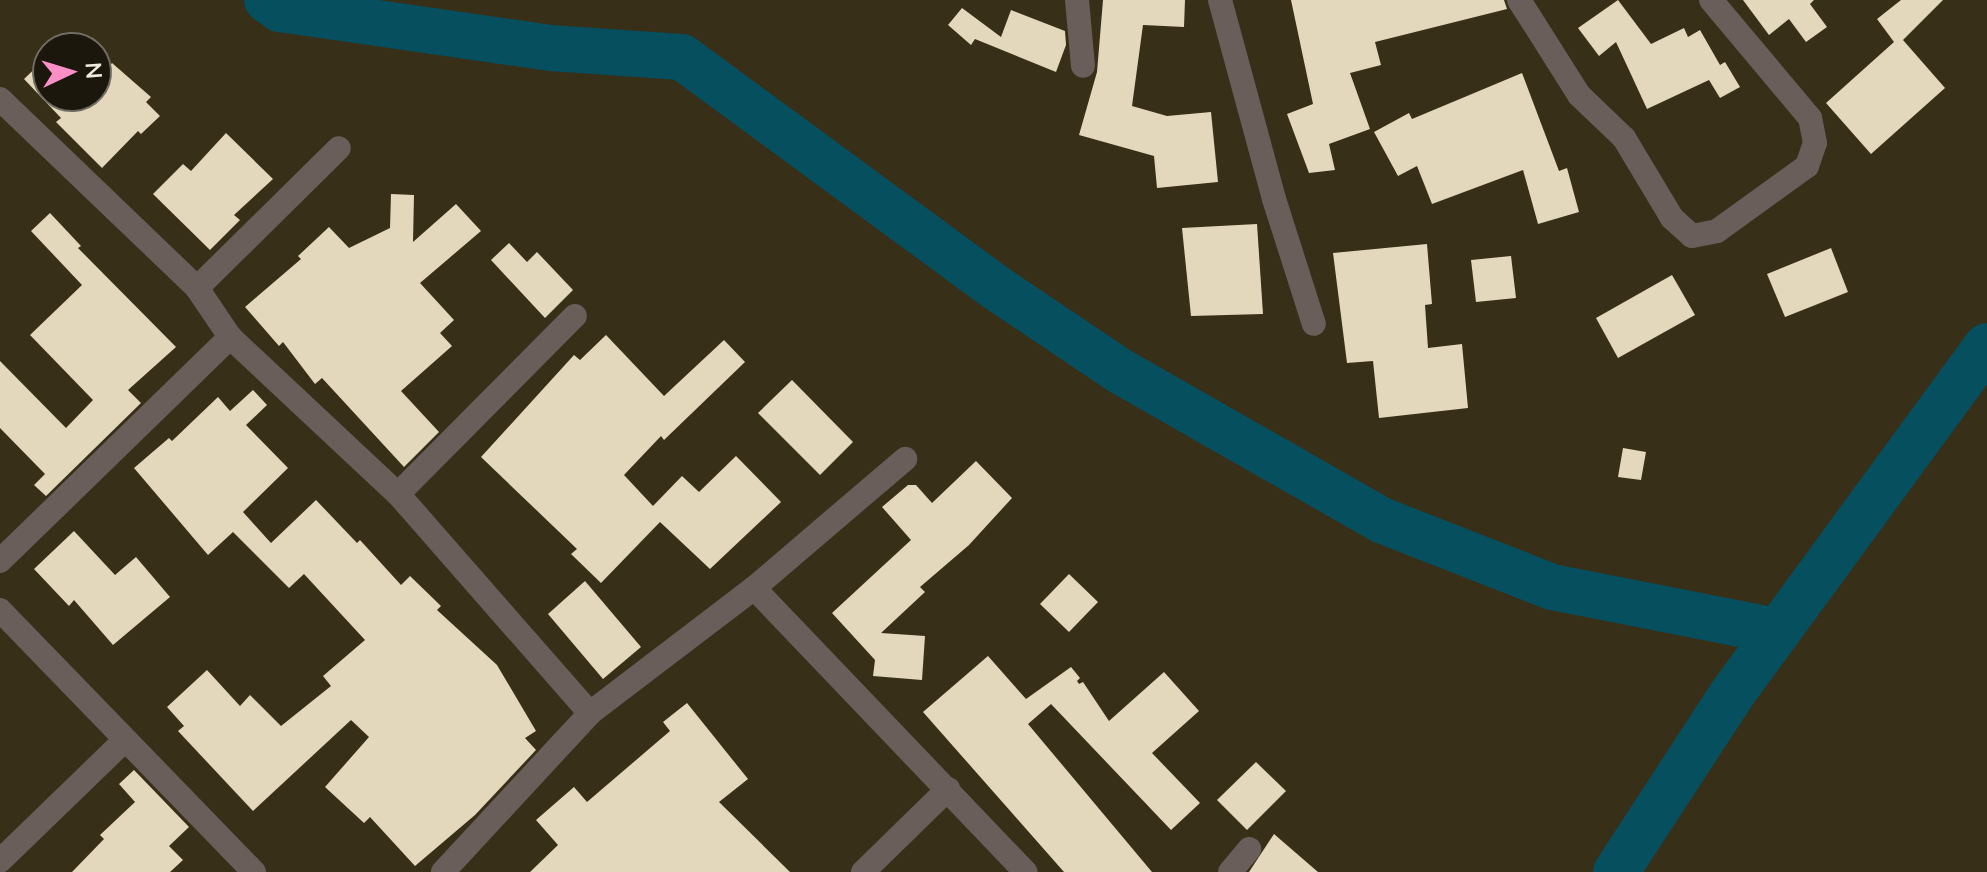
<!DOCTYPE html>
<html>
<head>
<meta charset="utf-8">
<style>
  body { margin:0 }
  #map { position:relative; width:1987px; height:872px; overflow:hidden; background:#382f18; font-family:Mulish,sans-serif }
  div>[style] { position:absolute }
  .river>* { height:46px; margin:-23px; padding:0 23px; transform-origin:23px; border-radius:23px; background:#054f5f }
  .building>* { inset:0; background:#e3d8bc }
  .minor>* { height:24px; margin:-12px; padding:0 12px; transform-origin:12px; border-radius:12px; background:#6a5e5a }
  span { translate:-50% -50%; white-space:nowrap; text-align:center; line-height:1.15; -webkit-text-stroke:8px #1b170d; paint-order:stroke }
  .north { position:absolute; left:32px; top:32px; width:80px; height:80px; box-sizing:border-box; background:#1b170d; border:2px solid #716c61; border-radius:50%; rotate:86deg; font-size:22px; font-weight:700; line-height:32px; text-align:center; color:#f2ecde }
  .north::after { content:''; display:block; margin:auto; width:28px; height:36px; background:#fa8fc7; clip-path:polygon(50% 0,100% 100%,50% 72%,0 100%) }
</style>
</head>
<body>
<div id="map">
  <div class="river">
    <div style="left:267px;top:0;width:16px;rotate:35deg"></div>
    <div style="left:280px;top:9px;width:273px;rotate:8.2deg"></div>
    <div style="left:550px;top:48px;width:132px;rotate:3.9deg"></div>
    <div style="left:682px;top:57px;width:388px;rotate:36.3deg"></div>
    <div style="left:995px;top:287px;width:151px;rotate:33.9deg"></div>
    <div style="left:1120px;top:371px;width:301px;rotate:29.7deg"></div>
    <div style="left:1381px;top:520px;width:184px;rotate:21.4deg"></div>
    <div style="left:1552px;top:587px;width:229px;rotate:11.1deg"></div>
    <div style="left:1616px;top:872px;width:212px;rotate:-56.9deg"></div>
    <div style="left:1732px;top:694px;width:431px;rotate:-53.8deg"></div>
  </div>
  <div class="building">
    <div style="clip-path:polygon(1103px 0,1185px 0,1184px 27px,1143px 25px,1132px 106px,1167px 116px,1211px 112px,1218px 182px,1157px 188px,1154px 156px,1079px 135px,1097px 72px)"></div>
    <div style="clip-path:polygon(1291px 0,1504px 0,1507px 9px,1375px 42px,1381px 65px,1350px 73px,1370px 129px,1329px 144px,1335px 170px,1309px 173px,1287px 114px,1313px 104px)"></div>
    <div style="clip-path:polygon(1618px 0,1651px 44px,1684px 28px,1688px 37px,1700px 30px,1720px 65px,1725px 62px,1740px 87px,1720px 98px,1709px 80px,1647px 109px,1616px 42px,1599px 56px,1578px 28px)"></div>
    <div style="clip-path:polygon(1743px 0,1814px 0,1810px 4px,1827px 27px,1806px 42px,1789px 19px,1769px 35px)"></div>
    <div style="clip-path:polygon(1901px 0,1943px 0,1903px 40px,1945px 88px,1871px 154px,1826px 103px,1894px 42px,1877px 19px)"></div>
    <div style="clip-path:polygon(962px 8px,1001px 37px,1011px 10px,1065px 31px,1066px 45px,1056px 72px,975px 39px,971px 45px,948px 25px)"></div>
    <div style="clip-path:polygon(48px 56px,48px 96px,96px 96px,96px 82px,112px 63px,151px 97px,146px 102px,160px 116px,141px 134px,138px 131px,102px 168px,56px 122px,61px 118px,24px 79px)"></div>
    <div style="clip-path:polygon(1522px 73px,1559px 171px,1567px 168px,1579px 212px,1538px 224px,1523px 170px,1432px 204px,1417px 166px,1398px 176px,1374px 132px,1409px 113px,1412px 119px)"></div>
    <div style="clip-path:polygon(226px 133px,273px 179px,234px 215px,240px 220px,210px 250px,153px 194px,183px 164px,191px 171px)"></div>
    <div style="clip-path:polygon(391px 194px,414px 195px,413px 242px,456px 204px,481px 231px,420px 283px,454px 320px,440px 333px,452px 346px,401px 391px,439px 432px,404px 467px,322px 378px,315px 384px,283px 342px,279px 346px,245px 307px,301px 259px,298px 256px,329px 227px,349px 248px,390px 228px)"></div>
    <div style="clip-path:polygon(50px 213px,81px 246px,78px 248px,176px 347px,128px 390px,141px 403px,46px 496px,34px 485px,45px 474px,0 428px,0 361px,66px 428px,93px 400px,30px 335px,82px 285px,31px 231px)"></div>
    <div style="clip-path:polygon(1257px 224px,1263px 314px,1191px 316px,1182px 228px)"></div>
    <div style="clip-path:polygon(509px 243px,527px 262px,537px 252px,573px 290px,545px 318px,491px 260px)"></div>
    <div style="clip-path:polygon(1427px 244px,1432px 304px,1425px 305px,1428px 348px,1462px 344px,1468px 408px,1379px 418px,1373px 361px,1347px 363px,1333px 253px)"></div>
    <div style="clip-path:polygon(1831px 248px,1848px 292px,1785px 317px,1767px 274px)"></div>
    <div style="clip-path:polygon(1511px 256px,1516px 298px,1476px 302px,1471px 260px)"></div>
    <div style="clip-path:polygon(1672px 275px,1695px 315px,1618px 358px,1596px 318px)"></div>
    <div style="clip-path:polygon(606px 335px,664px 396px,724px 340px,745px 362px,664px 440px,661px 436px,624px 475px,653px 506px,682px 476px,699px 492px,736px 456px,781px 502px,710px 569px,660px 522px,601px 583px,571px 554px,577px 549px,481px 457px,574px 355px,580px 360px)"></div>
    <div style="clip-path:polygon(792px 380px,853px 442px,820px 475px,758px 413px)"></div>
    <div style="clip-path:polygon(253px 390px,267px 405px,246px 425px,288px 468px,243px 512px,271px 543px,316px 500px,357px 543px,360px 540px,401px 585px,410px 576px,441px 606px,437px 610px,497px 665px,536px 731px,525px 738px,536px 750px,475px 815px,415px 866px,370px 817px,364px 823px,325px 787px,369px 737px,351px 720px,253px 811px,178px 731px,184px 726px,167px 707px,207px 670px,240px 706px,250px 695px,281px 726px,331px 686px,323px 676px,365px 640px,304px 574px,289px 588px,233px 532px,208px 555px,134px 468px,169px 438px,172px 441px,218px 397px,230px 411px)"></div>
    <div style="clip-path:polygon(1623px 448px,1646px 452px,1641px 480px,1618px 477px)"></div>
    <div style="clip-path:polygon(976px 461px,1012px 498px,969px 545px,920px 587px,925px 592px,881px 633px,925px 636px,922px 680px,873px 676px,875px 660px,832px 613px,911px 540px,882px 507px,908px 485px,916px 485px,932px 503px)"></div>
    <div style="clip-path:polygon(74px 531px,115px 575px,136px 557px,170px 597px,113px 645px,74px 600px,69px 606px,34px 569px)"></div>
    <div style="clip-path:polygon(1069px 574px,1098px 602px,1069px 632px,1040px 604px)"></div>
    <div style="clip-path:polygon(585px 581px,641px 647px,603px 679px,548px 614px)"></div>
    <div style="clip-path:polygon(988px 656px,1026px 699px,1071px 667px,1080px 678px,1077px 681px,1079px 684px,1083px 682px,1109px 721px,1164px 672px,1199px 711px,1152px 753px,1200px 803px,1171px 830px,1051px 704px,1028px 724px,1152px 872px,1064px 872px,923px 712px)"></div>
    <div style="clip-path:polygon(687px 703px,748px 779px,719px 802px,790px 872px,530px 872px,558px 845px,536px 820px,574px 787px,587px 802px,670px 731px,663px 722px)"></div>
    <div style="clip-path:polygon(1256px 762px,1286px 791px,1247px 830px,1217px 800px)"></div>
    <div style="clip-path:polygon(134px 770px,189px 827px,169px 846px,183px 860px,170px 872px,72px 872px,104px 839px,100px 835px,135px 802px,119px 784px)"></div>
    <div style="clip-path:polygon(1274px 834px,1318px 872px,1249px 872px)"></div>
  </div>
  <div class="minor">
    <div style="left:1077px;top:0;width:66px;rotate:84.8deg"></div>
    <div style="left:1220px;top:0;width:206px;rotate:74.8deg"></div>
    <div style="left:1274px;top:199px;width:131px;rotate:72.3deg"></div>
    <div style="left:1519px;top:0;width:112px;rotate:57.7deg"></div>
    <div style="left:1579px;top:95px;width:62px;rotate:43.7deg"></div>
    <div style="left:1624px;top:138px;width:93px;rotate:59deg"></div>
    <div style="left:1672px;top:218px;width:27px;rotate:42deg"></div>
    <div style="left:1692px;top:236px;width:25px;rotate:-11deg"></div>
    <div style="left:1717px;top:231px;width:111px;rotate:-35.8deg"></div>
    <div style="left:1807px;top:166px;width:24px;rotate:-71deg"></div>
    <div style="left:1815px;top:143px;width:25px;rotate:-101deg"></div>
    <div style="left:1810px;top:118px;width:154px;rotate:-130deg"></div>
    <div style="left:0;top:99px;width:273px;rotate:43.8deg"></div>
    <div style="left:197px;top:288px;width:59px;rotate:56deg"></div>
    <div style="left:230px;top:337px;width:230px;rotate:43.1deg"></div>
    <div style="left:398px;top:494px;width:291px;rotate:48.8deg"></div>
    <div style="left:197px;top:288px;width:199px;rotate:-44.6deg"></div>
    <div style="left:398px;top:494px;width:251px;rotate:-45.2deg"></div>
    <div style="left:0;top:561px;width:321px;rotate:-44.2deg"></div>
    <div style="left:754px;top:588px;width:393px;rotate:46.3deg"></div>
    <div style="left:0;top:610px;width:365px;rotate:45.9deg"></div>
    <div style="left:0;top:861px;width:174px;rotate:-44.1deg"></div>
    <div style="left:443px;top:872px;width:217px;rotate:-47.2deg"></div>
    <div style="left:590px;top:713px;width:206px;rotate:-37.3deg"></div>
    <div style="left:754px;top:588px;width:199px;rotate:-40.5deg"></div>
    <div style="left:863px;top:872px;width:119px;rotate:-44.3deg"></div>
    <div style="left:1230px;top:872px;width:30px;rotate:-50deg"></div>
  </div>
  <div class="north">N</div>
</div>
</body>
</html>
